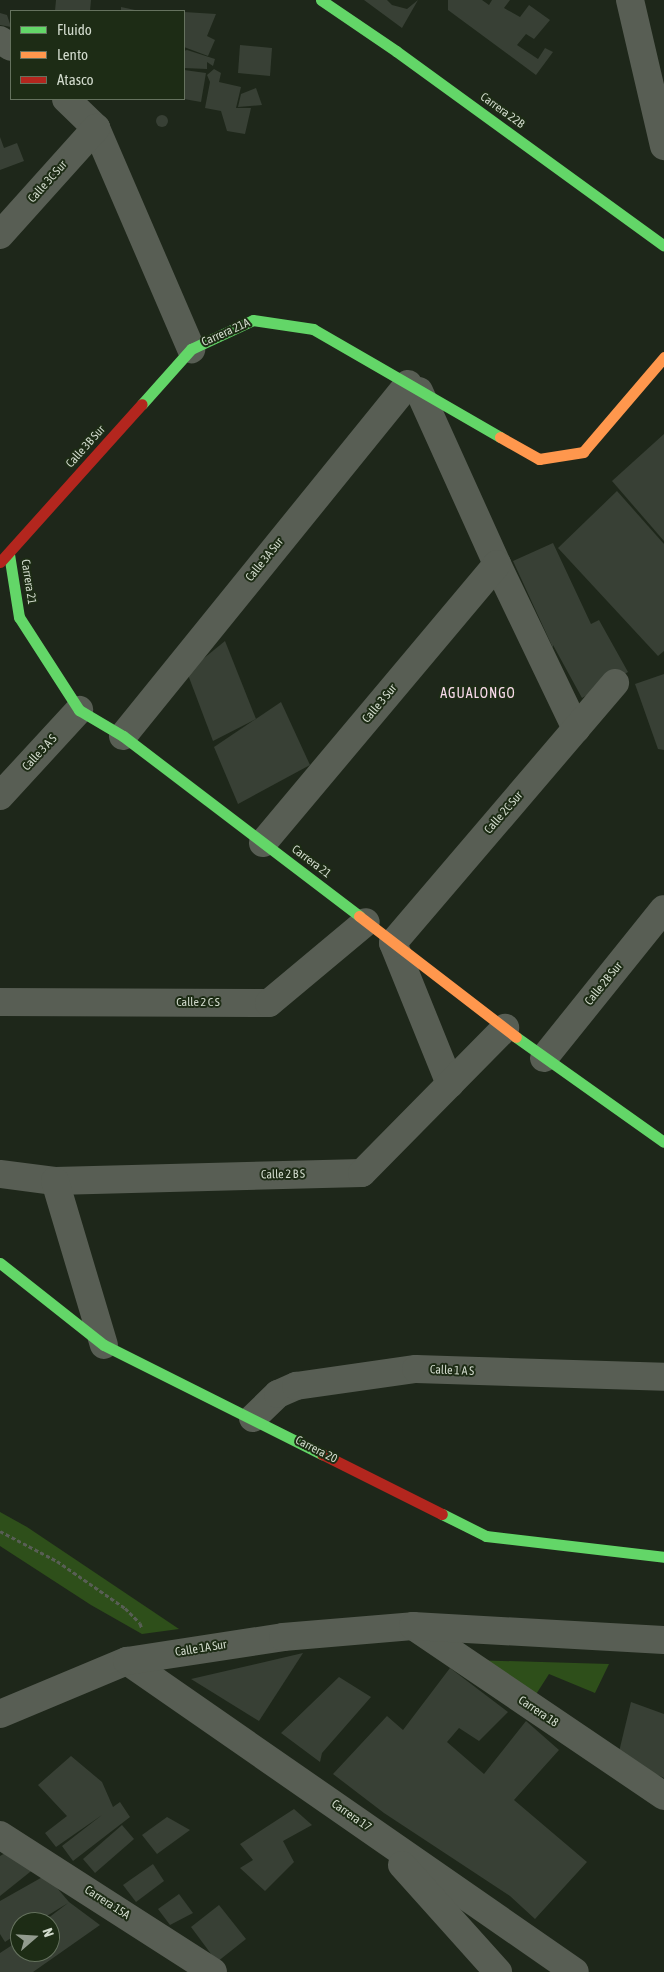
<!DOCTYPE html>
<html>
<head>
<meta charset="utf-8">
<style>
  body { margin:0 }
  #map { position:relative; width:664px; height:1972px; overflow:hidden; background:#1e271a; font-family:"Asap Condensed",sans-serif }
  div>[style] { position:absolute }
  .green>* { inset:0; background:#2e4f1a }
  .building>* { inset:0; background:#384035 }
  .round { border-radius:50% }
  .path>* { height:3px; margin-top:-1.5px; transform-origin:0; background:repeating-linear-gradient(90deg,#585e55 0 4px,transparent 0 6.5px) }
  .street>* { height:28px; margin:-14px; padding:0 14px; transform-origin:14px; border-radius:14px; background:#585e54 }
  .fast>* { height:11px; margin:-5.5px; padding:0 5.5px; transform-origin:5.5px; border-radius:5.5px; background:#63d668 }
  .slow>* { height:11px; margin:-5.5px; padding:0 5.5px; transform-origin:5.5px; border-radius:5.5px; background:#ff974d }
  .jam>* { height:11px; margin:-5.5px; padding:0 5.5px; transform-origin:5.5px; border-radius:5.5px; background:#b3261e }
  span { translate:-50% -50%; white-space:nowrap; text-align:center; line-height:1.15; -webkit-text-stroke:4px #1d2c15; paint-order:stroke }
  .street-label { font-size:12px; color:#d1dacc }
  .neighbourhood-label { font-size:14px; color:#f9daea; letter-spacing:1px }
  .legend { position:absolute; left:10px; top:10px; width:175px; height:90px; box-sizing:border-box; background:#1d2c15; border:1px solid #65725e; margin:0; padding:6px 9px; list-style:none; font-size:15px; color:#d1dacc }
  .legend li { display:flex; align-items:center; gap:10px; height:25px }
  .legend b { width:25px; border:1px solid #65725e }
  .north { position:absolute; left:10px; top:1912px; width:50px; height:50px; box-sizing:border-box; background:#1d2c15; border:1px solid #65725e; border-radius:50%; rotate:71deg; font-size:14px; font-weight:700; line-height:20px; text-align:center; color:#d1dacc }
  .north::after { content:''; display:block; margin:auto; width:18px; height:22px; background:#929b8e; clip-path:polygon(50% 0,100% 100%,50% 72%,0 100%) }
</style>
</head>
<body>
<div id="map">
  <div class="green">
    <div style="clip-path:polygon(0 1512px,27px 1527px,179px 1629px,142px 1634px,91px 1605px,0 1546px)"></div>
    <div style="clip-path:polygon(469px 1660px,609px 1664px,595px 1693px,549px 1674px,533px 1699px)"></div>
  </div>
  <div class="building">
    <div style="clip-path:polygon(56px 0,91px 0,90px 11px,55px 11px)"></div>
    <div style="clip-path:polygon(364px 0,387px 0,392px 5px,407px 9px,418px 0,402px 28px)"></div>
    <div style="clip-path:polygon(448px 0,482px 0,489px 5px,492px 0,510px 0,504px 8px,520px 17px,529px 5px,550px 20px,534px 39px,526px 34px,517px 45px,538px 59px,545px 48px,553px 52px,536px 75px,448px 10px)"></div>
    <div style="clip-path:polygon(121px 7px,135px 10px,135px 11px,121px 11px)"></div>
    <div style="clip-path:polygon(184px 12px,216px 14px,207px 36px,215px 40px,208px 56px,184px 47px)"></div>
    <div style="clip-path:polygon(0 13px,7px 15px,11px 27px,0 25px)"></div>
    <div style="clip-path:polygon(240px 45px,272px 48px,270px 76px,238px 73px)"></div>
    <div style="clip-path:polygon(187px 50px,215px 59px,213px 66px,207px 62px,207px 69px,184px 68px,184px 51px)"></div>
    <div style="clip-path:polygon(214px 69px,221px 73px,219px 82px,241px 87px,236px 108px,251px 108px,245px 134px,227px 131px,221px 111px,205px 108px,210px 82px,207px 75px)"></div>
    <div style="clip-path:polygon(184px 70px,206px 73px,201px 102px,184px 99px)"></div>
    <div style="clip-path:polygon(256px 88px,262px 105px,238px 107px,241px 94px)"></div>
    <div class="round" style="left:156px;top:115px;width:12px;height:12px"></div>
    <div style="clip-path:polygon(0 137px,4px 148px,17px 143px,24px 161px,0 170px)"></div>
    <div style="clip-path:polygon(664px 434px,664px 541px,612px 481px)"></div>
    <div style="clip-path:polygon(617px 491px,664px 544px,664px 651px,658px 656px,558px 548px)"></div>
    <div style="clip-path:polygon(553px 543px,591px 624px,599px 620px,628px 672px,582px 698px,553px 645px,553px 648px,513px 561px)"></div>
    <div style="clip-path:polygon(225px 641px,256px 719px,213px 741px,187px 672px)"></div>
    <div style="clip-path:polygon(664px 674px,664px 750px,658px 749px,635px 684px)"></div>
    <div style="clip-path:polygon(281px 702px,310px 765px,238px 804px,214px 747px)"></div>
    <div style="clip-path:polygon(303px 1653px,259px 1721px,191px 1679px)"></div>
    <div style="clip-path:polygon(450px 1668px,508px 1712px,479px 1741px,459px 1728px,447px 1742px,484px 1774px,526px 1721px,559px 1750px,514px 1800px,587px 1862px,535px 1919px,510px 1896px,384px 1813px,333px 1774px,387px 1716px,403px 1730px)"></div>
    <div style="clip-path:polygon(339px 1677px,371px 1697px,322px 1753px,320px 1762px,281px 1733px)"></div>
    <div style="clip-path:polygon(631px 1702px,664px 1714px,664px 1778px,618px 1756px)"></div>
    <div style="clip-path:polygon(71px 1756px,102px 1782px,113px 1807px,120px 1802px,130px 1817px,73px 1861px,62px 1846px,102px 1815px,56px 1847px,45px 1833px,67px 1816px,38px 1785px)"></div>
    <div style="clip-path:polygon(294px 1809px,312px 1825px,283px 1841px,294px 1862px,265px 1891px,240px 1868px,253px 1860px,240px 1844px)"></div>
    <div style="clip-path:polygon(167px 1817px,190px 1830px,157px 1854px,142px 1835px)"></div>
    <div style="clip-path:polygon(122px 1825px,134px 1839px,95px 1873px,83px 1859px)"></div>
    <div style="clip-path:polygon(12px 1849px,35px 1868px,0 1896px,0 1856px)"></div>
    <div style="clip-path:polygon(153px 1864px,164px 1881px,136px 1902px,123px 1885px)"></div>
    <div style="clip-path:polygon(46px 1875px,69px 1902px,100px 1925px,33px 1972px,0 1972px,0 1953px,20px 1940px,20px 1952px,50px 1952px,50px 1922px,43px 1922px,68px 1903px,37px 1922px,20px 1922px,20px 1932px,5px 1942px,0 1934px,0 1901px)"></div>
    <div style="clip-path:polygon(179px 1894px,193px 1913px,170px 1925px,158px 1909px)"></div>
    <div style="clip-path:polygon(219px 1905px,246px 1939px,217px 1962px,191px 1927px)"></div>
  </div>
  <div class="path">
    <div style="left:0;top:1531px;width:64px;rotate:27.8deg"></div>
    <div style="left:57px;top:1561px;width:83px;rotate:34.7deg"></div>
    <div style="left:125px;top:1608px;width:21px;rotate:45deg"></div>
    <div style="left:140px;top:1623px;width:6px;rotate:72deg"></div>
  </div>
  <div class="street">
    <div style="left:630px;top:0;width:150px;rotate:76.9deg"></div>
    <div style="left:0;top:40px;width:13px;rotate:32deg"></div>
    <div style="left:66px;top:99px;width:42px;rotate:44deg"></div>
    <div style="left:96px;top:128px;width:241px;rotate:66.7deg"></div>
    <div style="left:0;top:235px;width:144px;rotate:-48.1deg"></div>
    <div style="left:419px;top:391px;width:190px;rotate:65.7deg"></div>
    <div style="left:497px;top:564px;width:183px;rotate:64.4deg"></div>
    <div style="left:123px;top:736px;width:453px;rotate:-51deg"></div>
    <div style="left:0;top:796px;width:117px;rotate:-47.4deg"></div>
    <div style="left:263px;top:843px;width:364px;rotate:-50deg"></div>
    <div style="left:0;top:1002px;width:269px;rotate:0.2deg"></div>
    <div style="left:269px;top:1003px;width:126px;rotate:-39.9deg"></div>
    <div style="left:544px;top:1058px;width:191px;rotate:-51.2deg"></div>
    <div style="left:450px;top:1084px;width:152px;rotate:-112deg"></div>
    <div style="left:393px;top:943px;width:342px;rotate:-49.5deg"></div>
    <div style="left:0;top:1174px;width:55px;rotate:7.3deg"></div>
    <div style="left:55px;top:1181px;width:307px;rotate:-1.5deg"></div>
    <div style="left:362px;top:1173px;width:204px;rotate:-45.4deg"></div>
    <div style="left:55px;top:1181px;width:171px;rotate:73.4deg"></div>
    <div style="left:253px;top:1418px;width:35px;rotate:-44deg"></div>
    <div style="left:278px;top:1394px;width:20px;rotate:-24deg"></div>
    <div style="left:296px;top:1386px;width:121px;rotate:-8.1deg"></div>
    <div style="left:416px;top:1369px;width:248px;rotate:1.8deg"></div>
    <div style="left:413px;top:1626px;width:303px;rotate:34.1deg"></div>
    <div style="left:127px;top:1661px;width:545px;rotate:34.77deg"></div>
    <div style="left:0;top:1714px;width:138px;rotate:-22.7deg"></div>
    <div style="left:127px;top:1661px;width:158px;rotate:-8.7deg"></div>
    <div style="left:283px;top:1637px;width:130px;rotate:-4.8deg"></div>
    <div style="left:413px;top:1626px;width:251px;rotate:3.2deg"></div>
    <div style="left:0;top:1835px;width:253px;rotate:32.7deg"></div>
    <div style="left:402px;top:1865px;width:144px;rotate:48.1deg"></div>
  </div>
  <div class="fast">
    <div style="left:321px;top:0;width:91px;rotate:34.2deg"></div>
    <div style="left:396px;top:51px;width:331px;rotate:36deg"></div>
    <div style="left:142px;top:404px;width:74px;rotate:-48.3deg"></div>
    <div style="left:191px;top:349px;width:68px;rotate:-25.1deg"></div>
    <div style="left:253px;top:320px;width:61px;rotate:8.5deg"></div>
    <div style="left:313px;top:329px;width:216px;rotate:30deg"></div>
    <div style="left:9px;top:554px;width:64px;rotate:81deg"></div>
    <div style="left:19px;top:617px;width:111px;rotate:57.2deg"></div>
    <div style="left:79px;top:710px;width:51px;rotate:30.6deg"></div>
    <div style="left:123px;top:736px;width:297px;rotate:37.3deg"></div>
    <div style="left:516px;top:1037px;width:181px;rotate:35.4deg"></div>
    <div style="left:0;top:1263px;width:132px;rotate:38.3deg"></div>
    <div style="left:104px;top:1345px;width:244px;rotate:26.6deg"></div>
    <div style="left:442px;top:1514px;width:49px;rotate:26.6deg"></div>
    <div style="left:486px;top:1536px;width:179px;rotate:6.7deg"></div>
  </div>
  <div class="slow">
    <div style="left:500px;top:437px;width:45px;rotate:29.4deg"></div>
    <div style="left:539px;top:459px;width:45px;rotate:-9deg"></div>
    <div style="left:583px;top:452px;width:125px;rotate:-49.5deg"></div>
    <div style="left:359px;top:916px;width:198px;rotate:37.6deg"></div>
  </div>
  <div class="jam">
    <div style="left:0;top:562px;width:212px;rotate:-48.1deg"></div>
    <div style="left:322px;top:1454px;width:134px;rotate:26.6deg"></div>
  </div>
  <div class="street-label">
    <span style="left:502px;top:111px;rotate:36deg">Carrera 22B</span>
    <span style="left:48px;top:182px;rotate:-48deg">Calle 3C Sur</span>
    <span style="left:226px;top:333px;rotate:-24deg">Carrera 21A</span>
    <span style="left:86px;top:447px;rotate:-48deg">Calle 3B Sur</span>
    <span style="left:265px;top:560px;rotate:-51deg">Calle 3A Sur</span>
    <span style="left:28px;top:582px;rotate:81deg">Carrera 21</span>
    <span style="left:380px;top:704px;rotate:-50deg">Calle 3 Sur</span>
    <span style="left:40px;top:753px;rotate:-47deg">Calle 3 A S</span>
    <span style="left:504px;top:813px;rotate:-49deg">Calle 2C Sur</span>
    <span style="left:311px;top:862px;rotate:37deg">Carrera 21</span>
    <span style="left:604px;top:984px;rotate:-51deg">Calle 2B Sur</span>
    <span style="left:198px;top:1003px">Calle 2 C S</span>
    <span style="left:283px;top:1175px;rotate:-1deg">Calle 2 B S</span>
    <span style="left:452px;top:1371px;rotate:2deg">Calle 1 A S</span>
    <span style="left:316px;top:1450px;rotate:27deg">Carrera 20</span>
    <span style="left:201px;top:1649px;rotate:-9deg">Calle 1A Sur</span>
    <span style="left:538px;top:1712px;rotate:34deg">Carrera 18</span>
    <span style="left:351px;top:1816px;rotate:35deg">Carrera 17</span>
    <span style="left:107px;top:1903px;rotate:33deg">Carrera 15A</span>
  </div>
  <div class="neighbourhood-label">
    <span style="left:478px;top:693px">AGUALONGO</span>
  </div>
  <ul class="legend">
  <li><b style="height:6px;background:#63d668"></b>Fluido</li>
  <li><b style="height:6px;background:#ff974d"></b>Lento</li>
  <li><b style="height:6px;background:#b3261e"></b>Atasco</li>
  </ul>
  <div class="north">N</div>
</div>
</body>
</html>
